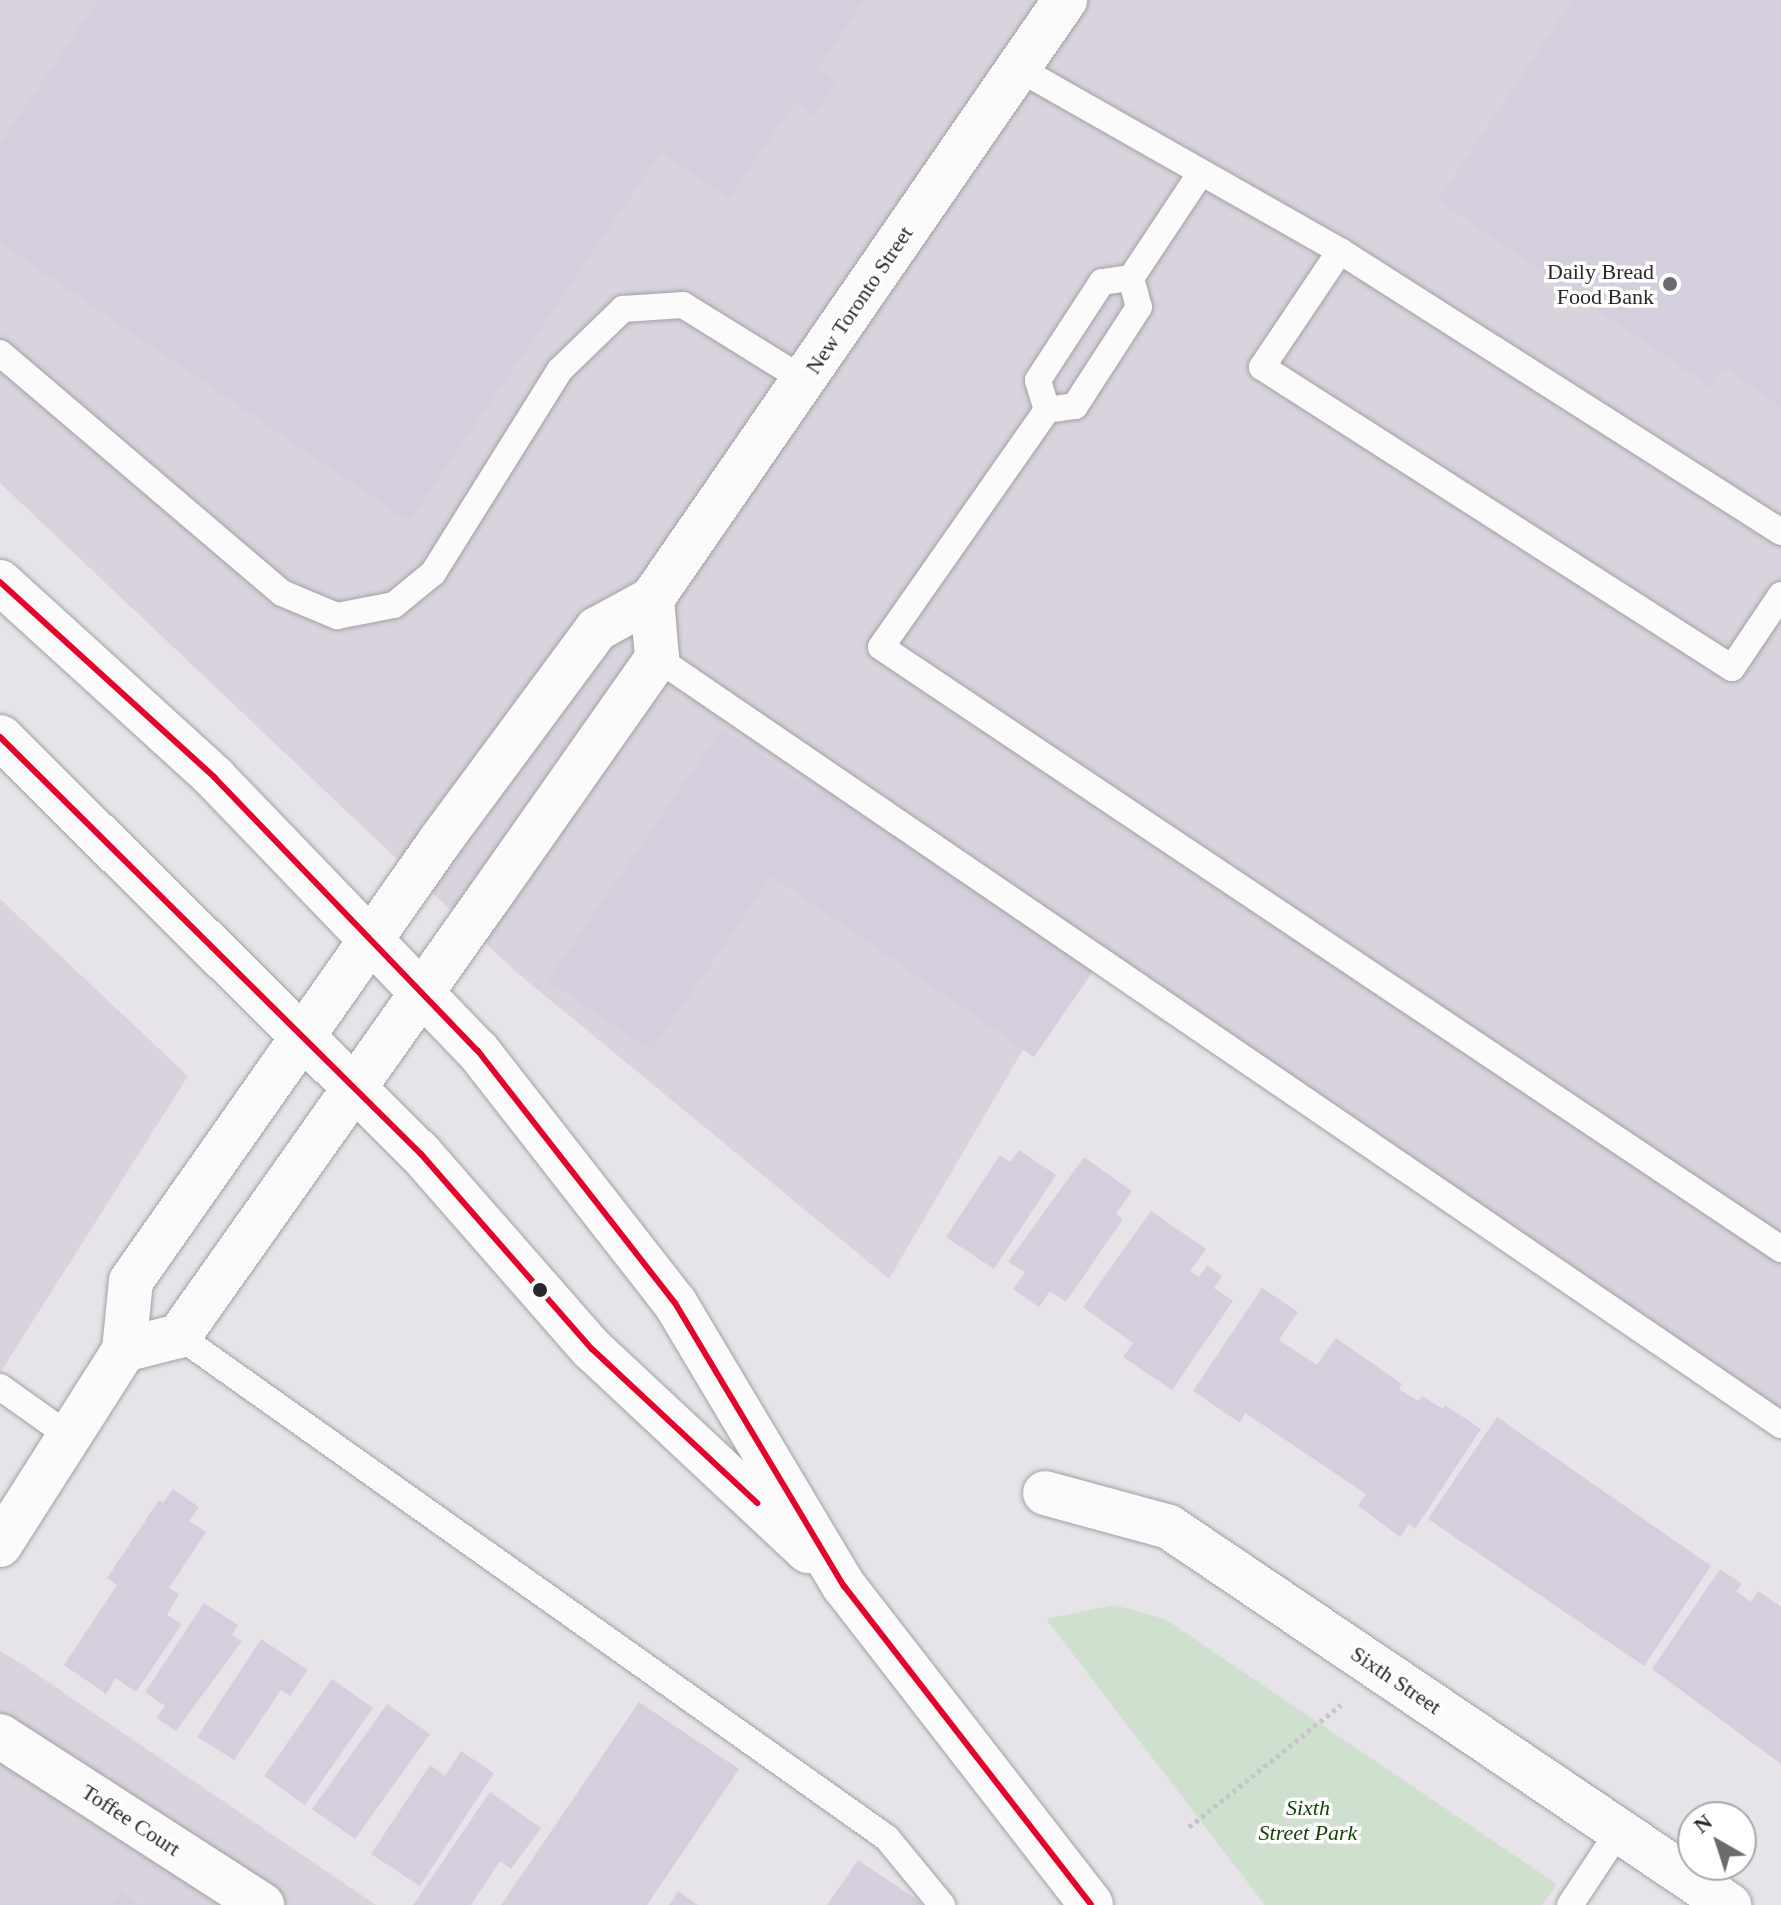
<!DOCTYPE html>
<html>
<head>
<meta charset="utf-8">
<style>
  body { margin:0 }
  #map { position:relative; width:1781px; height:1905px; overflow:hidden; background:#e6e4e9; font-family:Georgia,serif }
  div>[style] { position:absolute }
  .built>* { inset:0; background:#d8d3dd }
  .green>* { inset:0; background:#d0e0ce }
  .building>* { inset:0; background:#d5cfdd }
  .path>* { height:5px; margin-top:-2.5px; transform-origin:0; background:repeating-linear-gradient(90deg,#c6c5c7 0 4px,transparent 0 8px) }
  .roads { filter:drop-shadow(0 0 2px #a2a0a4) drop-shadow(0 0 2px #a2a0a4) }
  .lane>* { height:26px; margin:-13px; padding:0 13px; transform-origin:13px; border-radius:13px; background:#fbfbfc }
  .street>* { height:44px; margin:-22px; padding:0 22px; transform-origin:22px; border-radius:22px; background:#fbfbfc }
  .secondary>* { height:44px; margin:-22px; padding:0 22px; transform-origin:22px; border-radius:22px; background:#fbfbfc }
  .bus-1>* { height:6px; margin:-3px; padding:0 3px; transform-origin:3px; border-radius:3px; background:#e4002b }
  .dots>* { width:22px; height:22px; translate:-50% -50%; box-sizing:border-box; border:4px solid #fff; border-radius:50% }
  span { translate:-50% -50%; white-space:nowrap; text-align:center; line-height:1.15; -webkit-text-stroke:7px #fff; paint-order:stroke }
  .poi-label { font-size:22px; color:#29282a }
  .right { translate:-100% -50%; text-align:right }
  .street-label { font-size:22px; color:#29282a }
  .park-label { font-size:22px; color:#184309; font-style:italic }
  .north { position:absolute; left:1677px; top:1801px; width:80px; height:80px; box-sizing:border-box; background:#fff; border:2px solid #a9a9aa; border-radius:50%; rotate:321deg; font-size:22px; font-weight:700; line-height:32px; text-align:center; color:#29282a }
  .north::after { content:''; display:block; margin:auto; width:28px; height:36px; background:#6b6a6d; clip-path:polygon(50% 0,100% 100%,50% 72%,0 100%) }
</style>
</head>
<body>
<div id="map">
  <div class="built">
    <div style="clip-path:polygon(0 0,1781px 0,1781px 1413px,1086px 942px,889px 1279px,515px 971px,0 483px)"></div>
    <div style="clip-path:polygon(0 899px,188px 1076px,0 1373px)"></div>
    <div style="clip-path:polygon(0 1651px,23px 1665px,376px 1905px,0 1905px)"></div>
  </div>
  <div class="green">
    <div style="clip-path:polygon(1114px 1605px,1165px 1619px,1557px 1884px,1542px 1905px,1265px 1905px,1046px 1619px)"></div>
  </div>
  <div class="building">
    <div style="clip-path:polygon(98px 0,864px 0,818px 68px,838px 81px,814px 115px,795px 102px,729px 199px,661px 152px,409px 522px,0 243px,0 144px)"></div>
    <div style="clip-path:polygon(1572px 0,1781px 0,1781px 407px,1724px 367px,1711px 388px,1438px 200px)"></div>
    <div style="clip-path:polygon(722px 728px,817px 793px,823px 785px,1093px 971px,1034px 1057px,772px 876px,651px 1051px,548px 980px)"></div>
    <div style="clip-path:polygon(1019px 1150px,1056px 1175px,994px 1269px,946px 1237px,1000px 1155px,1010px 1162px)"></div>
    <div style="clip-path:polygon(1084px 1157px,1132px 1191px,1116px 1214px,1123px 1219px,1066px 1302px,1050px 1291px,1039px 1307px,1013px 1289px,1025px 1272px,1008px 1262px)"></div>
    <div style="clip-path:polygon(1151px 1211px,1206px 1249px,1190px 1271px,1199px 1277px,1207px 1265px,1222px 1276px,1214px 1288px,1233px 1301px,1172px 1390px,1123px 1357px,1133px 1343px,1083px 1307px)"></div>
    <div style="clip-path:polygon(1262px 1288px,1298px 1312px,1279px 1340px,1317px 1365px,1336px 1338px,1402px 1384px,1399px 1389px,1418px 1401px,1422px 1396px,1443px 1409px,1445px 1405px,1481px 1429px,1415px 1529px,1409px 1524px,1400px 1537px,1358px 1506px,1366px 1494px,1245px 1413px,1240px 1423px,1193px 1391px)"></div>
    <div style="clip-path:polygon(1497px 1417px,1711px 1566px,1644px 1666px,1428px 1519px)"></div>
    <div style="clip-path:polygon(173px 1489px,199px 1507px,189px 1521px,206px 1532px,169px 1588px,179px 1594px,167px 1615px,182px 1624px,136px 1692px,116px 1678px,106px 1694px,64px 1665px,117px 1585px,107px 1578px,159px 1500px,163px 1503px)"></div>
    <div style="clip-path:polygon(1720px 1569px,1742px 1584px,1736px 1591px,1751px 1602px,1758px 1591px,1781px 1607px,1781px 1764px,1652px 1669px)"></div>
    <div style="clip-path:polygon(204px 1603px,238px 1625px,232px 1635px,242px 1641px,176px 1731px,156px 1718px,165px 1706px,145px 1692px)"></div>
    <div style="clip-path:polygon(261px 1639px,308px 1670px,290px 1696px,281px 1690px,234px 1760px,197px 1737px)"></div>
    <div style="clip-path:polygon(332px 1679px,373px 1708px,305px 1805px,264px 1776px)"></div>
    <div style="clip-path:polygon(639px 1702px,739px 1769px,647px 1905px,501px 1905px)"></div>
    <div style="clip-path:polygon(387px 1704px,430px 1734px,355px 1839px,312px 1809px)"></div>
    <div style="clip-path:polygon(461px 1751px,494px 1773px,420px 1886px,371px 1854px,430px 1765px,445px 1776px)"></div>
    <div style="clip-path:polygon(490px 1792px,541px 1828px,511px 1869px,500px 1861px,471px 1905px,413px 1905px)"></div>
    <div style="clip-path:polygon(858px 1860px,919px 1901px,922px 1905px,827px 1905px)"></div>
    <div style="clip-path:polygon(121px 1891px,140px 1905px,111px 1905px)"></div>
    <div style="clip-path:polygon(678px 1891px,698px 1905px,669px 1905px)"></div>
  </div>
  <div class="path">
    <div style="left:1189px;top:1827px;width:195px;rotate:-38.8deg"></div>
  </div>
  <div class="roads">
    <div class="lane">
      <div style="left:1018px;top:68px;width:370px;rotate:29.6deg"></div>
      <div style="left:1340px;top:251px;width:523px;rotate:32.5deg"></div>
      <div style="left:1340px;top:251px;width:140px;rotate:123.9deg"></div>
      <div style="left:1262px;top:367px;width:558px;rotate:32.64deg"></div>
      <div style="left:1732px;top:668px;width:88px;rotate:-56.1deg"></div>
      <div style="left:1131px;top:278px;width:30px;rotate:75deg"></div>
      <div style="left:1139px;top:307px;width:118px;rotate:122.9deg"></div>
      <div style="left:1075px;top:406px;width:28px;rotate:172deg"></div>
      <div style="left:1047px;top:410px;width:289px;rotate:125deg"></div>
      <div style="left:881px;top:647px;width:1083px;rotate:33.78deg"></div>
      <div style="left:0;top:353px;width:370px;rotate:40.4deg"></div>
      <div style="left:282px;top:593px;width:60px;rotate:22.7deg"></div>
      <div style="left:337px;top:616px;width:58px;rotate:-10.9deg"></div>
      <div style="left:394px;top:605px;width:50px;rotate:-39.4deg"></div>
      <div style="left:433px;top:573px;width:239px;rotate:-58deg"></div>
      <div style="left:560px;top:370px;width:88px;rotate:-44.1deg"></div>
      <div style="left:623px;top:309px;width:60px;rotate:-3.8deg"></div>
      <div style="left:683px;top:305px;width:142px;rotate:31.8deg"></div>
      <div style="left:1047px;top:410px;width:31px;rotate:-107deg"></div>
      <div style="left:1038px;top:380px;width:117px;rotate:-56.9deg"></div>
      <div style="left:1102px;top:282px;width:29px;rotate:-8deg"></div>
      <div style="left:1131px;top:278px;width:125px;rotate:-56.4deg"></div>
      <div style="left:657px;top:658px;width:1361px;rotate:34.31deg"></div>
      <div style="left:179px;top:1336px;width:868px;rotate:35.34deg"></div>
      <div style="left:887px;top:1838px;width:87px;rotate:50.6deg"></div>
      <div style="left:0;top:1387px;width:85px;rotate:35.4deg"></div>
      <div style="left:1570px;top:1905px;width:89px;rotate:-56.5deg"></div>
    </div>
    <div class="street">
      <div style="left:1045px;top:1493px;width:129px;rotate:15.3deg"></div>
      <div style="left:1169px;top:1527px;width:676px;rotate:34.02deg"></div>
      <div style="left:0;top:1736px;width:312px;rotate:32.8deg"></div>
    </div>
    <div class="secondary">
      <div style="left:0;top:582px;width:290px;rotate:42.3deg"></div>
      <div style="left:214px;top:777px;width:380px;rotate:46.1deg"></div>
      <div style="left:478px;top:1051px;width:320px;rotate:52deg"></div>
      <div style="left:675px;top:1303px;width:330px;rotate:59.2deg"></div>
      <div style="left:844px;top:1586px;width:403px;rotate:52.2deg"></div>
      <div style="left:0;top:737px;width:593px;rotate:44.73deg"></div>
      <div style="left:421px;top:1154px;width:259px;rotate:48.8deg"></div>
      <div style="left:592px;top:1349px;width:296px;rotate:43.1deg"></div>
      <div style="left:124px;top:1350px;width:57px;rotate:-14.3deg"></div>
      <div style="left:179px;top:1336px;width:539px;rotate:-54.75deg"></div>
      <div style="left:490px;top:896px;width:291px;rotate:-54.9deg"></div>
      <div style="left:657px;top:658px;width:59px;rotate:-94.8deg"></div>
      <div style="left:0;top:1545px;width:231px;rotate:-57.5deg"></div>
      <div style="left:124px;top:1350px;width:69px;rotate:-84.2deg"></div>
      <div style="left:131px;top:1281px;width:538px;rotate:-54.92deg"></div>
      <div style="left:440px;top:841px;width:264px;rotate:-53.5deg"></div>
      <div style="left:597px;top:629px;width:63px;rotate:-28.6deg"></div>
      <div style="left:652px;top:599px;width:728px;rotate:-55.41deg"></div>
    </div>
  </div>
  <div class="bus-1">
    <div style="left:0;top:582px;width:290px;rotate:42.3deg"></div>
    <div style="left:214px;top:777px;width:380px;rotate:46.1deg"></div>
    <div style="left:478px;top:1051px;width:320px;rotate:52deg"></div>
    <div style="left:675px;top:1303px;width:330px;rotate:59.2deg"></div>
    <div style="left:844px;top:1586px;width:403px;rotate:52.2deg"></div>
    <div style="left:0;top:737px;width:593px;rotate:44.73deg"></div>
    <div style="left:421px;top:1154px;width:259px;rotate:48.8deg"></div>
    <div style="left:592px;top:1349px;width:226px;rotate:43deg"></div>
  </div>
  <div class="dots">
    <div style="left:1670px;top:284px;background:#6b6a6d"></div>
    <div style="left:540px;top:1290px;background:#29282a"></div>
  </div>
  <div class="poi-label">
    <span class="right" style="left:1654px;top:284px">Daily Bread<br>Food Bank</span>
  </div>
  <div class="street-label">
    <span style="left:859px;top:300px;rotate:-56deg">New Toronto Street</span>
    <span style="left:1396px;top:1680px;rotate:34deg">Sixth Street</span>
    <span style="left:131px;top:1820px;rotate:33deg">Toffee Court</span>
  </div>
  <div class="park-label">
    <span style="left:1308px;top:1820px">Sixth<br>Street Park</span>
  </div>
  <div class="north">N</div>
</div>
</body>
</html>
